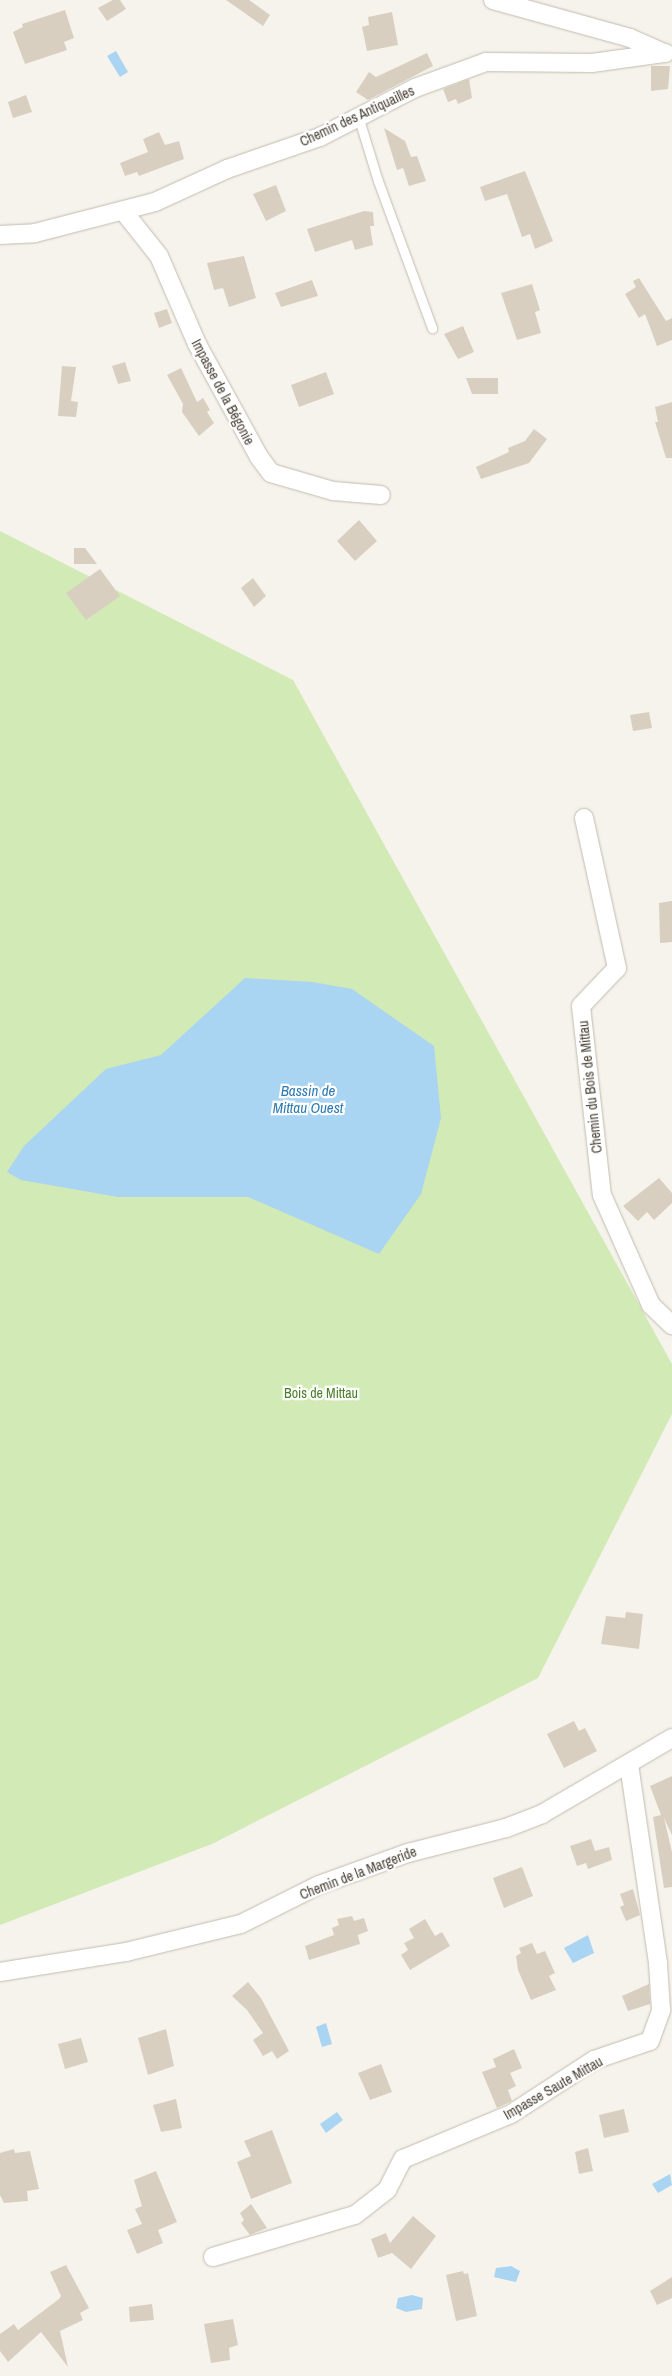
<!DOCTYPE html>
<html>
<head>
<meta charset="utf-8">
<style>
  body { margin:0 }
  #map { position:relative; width:672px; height:2376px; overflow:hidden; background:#f6f3ec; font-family:"Archivo Narrow",sans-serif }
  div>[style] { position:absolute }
  .green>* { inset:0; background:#d2eab5 }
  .water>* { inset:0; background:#a9d4f2 }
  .building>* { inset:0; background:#d8cfc1 }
  .roads { filter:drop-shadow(0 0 1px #c2bbae) drop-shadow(0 0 1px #c2bbae) }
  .lane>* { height:9px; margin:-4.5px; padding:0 4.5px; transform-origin:4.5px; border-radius:4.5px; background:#fff }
  .street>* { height:18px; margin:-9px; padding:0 9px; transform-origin:9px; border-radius:9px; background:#fff }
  span { translate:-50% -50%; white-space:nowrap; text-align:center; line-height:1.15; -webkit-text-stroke:4.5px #fff; paint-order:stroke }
  .street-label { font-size:14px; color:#4b4439 }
  .park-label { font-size:14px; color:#4a7f2a }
  .water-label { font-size:15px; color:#2e7ab2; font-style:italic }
</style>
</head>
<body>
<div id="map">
  <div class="green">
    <div style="clip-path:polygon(0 531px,293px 680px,672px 1364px,672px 1414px,538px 1678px,212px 1844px,0 1925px)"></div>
  </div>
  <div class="water">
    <div style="clip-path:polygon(116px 51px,128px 72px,120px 77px,107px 56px)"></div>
    <div style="clip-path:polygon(245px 978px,312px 982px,352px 989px,434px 1046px,441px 1118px,421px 1194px,379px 1254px,248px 1197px,118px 1197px,21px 1180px,7px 1172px,24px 1146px,106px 1069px,161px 1055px)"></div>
    <div style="clip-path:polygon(588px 1935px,594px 1953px,573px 1963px,564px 1948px)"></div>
    <div style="clip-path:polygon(326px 2023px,332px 2044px,322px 2047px,316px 2027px)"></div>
    <div style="clip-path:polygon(337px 2112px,343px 2120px,326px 2133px,320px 2124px)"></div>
    <div style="clip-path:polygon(670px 2174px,672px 2185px,658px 2193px,652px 2184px)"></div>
    <div style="clip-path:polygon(511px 2266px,520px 2271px,516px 2282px,494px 2277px,496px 2268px)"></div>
    <div style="clip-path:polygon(412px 2295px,423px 2298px,422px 2309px,406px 2312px,396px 2308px,398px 2298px)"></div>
  </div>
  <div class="building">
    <div style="clip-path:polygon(113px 0,120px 0,126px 9px,107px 21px,98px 8px)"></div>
    <div style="clip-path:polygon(226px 0,249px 0,270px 15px,263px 26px)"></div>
    <div style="clip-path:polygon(65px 10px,74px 38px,64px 42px,67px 50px,25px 64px,13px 32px,23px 27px,22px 24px)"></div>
    <div style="clip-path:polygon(392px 12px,398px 45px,367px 51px,362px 27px,369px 25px,368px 17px)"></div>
    <div style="clip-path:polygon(427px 53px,433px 66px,368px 100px,356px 92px,369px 72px,376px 77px)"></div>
    <div style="clip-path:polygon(651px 66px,670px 66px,668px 89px,651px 91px)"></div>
    <div style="clip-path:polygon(469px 79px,472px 98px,458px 104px,456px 99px,448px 102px,443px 89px)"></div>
    <div style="clip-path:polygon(26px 95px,32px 112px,13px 118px,8px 102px)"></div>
    <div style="clip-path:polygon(384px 128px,405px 141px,411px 157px,417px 156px,426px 181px,409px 186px,403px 168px,397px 170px)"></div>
    <div style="clip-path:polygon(159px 132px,165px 145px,179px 141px,184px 159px,139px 176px,137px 172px,125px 176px,120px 163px,148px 152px,143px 139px)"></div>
    <div style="clip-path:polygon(525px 171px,553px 241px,535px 249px,530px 234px,522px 237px,507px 194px,485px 201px,480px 187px)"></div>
    <div style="clip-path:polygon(276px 185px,286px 211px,266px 221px,253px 194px)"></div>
    <div style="clip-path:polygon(364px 211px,373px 212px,374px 226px,370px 226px,373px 245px,355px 250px,352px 240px,315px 252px,307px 229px)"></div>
    <div style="clip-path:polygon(244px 256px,256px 298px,229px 307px,223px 288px,214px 290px,207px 263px)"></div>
    <div style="clip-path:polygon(639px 278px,666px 321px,672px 318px,672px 340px,657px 346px,645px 314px,639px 318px,625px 294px,636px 287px,633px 281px)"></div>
    <div style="clip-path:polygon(312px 280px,318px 296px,281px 307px,275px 293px)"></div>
    <div style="clip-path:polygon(532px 284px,540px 310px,535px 312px,541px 333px,517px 340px,501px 293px)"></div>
    <div style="clip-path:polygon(167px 309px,172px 323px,159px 328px,154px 313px)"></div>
    <div style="clip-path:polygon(463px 326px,474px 352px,458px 359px,444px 334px)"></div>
    <div style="clip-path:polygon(125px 362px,131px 381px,118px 384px,112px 366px)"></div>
    <div style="clip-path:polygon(62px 366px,76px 367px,71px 401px,78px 402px,76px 417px,58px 416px)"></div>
    <div style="clip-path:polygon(181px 368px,197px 402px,203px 398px,210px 410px,207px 412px,214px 423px,199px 436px,182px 412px,183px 404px,167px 375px)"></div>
    <div style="clip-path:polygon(326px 372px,334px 394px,299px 407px,291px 385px)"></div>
    <div style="clip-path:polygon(466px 378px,498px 378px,498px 394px,472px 394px)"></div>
    <div style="clip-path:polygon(672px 402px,672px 458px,666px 458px,655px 422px,658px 422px,655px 407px)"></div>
    <div style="clip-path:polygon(534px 429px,547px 439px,529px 463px,481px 479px,476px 467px,509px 452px,508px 448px,525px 441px)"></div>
    <div style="clip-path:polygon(359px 520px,377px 541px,355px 561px,337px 541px)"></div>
    <div style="clip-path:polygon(74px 548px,85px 548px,97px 564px,74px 564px)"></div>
    <div style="clip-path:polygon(100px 569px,120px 596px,86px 620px,66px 593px)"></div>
    <div style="clip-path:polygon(253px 578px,266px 596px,254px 607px,241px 588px)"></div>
    <div style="clip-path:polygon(649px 712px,652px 728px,633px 731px,630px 715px)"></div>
    <div style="clip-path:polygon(672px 901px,672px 942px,660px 943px,659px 903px)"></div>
    <div style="clip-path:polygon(659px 1178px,672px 1193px,672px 1203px,654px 1220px,647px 1212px,638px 1221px,623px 1206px)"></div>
    <div style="clip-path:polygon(626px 1612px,643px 1614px,639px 1649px,601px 1644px,606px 1616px,625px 1618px)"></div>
    <div style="clip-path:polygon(574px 1721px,579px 1731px,585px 1728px,597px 1751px,564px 1768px,547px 1734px)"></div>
    <div style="clip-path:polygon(672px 1776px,672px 1835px,664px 1818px,672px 1852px,672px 1887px,664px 1888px,653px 1817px,661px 1815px,650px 1786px)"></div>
    <div style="clip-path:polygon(591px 1839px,595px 1851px,609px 1847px,612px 1860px,588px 1869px,586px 1863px,577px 1866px,570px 1846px)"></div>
    <div style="clip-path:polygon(522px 1867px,533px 1896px,504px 1908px,493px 1878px)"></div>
    <div style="clip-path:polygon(633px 1889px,640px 1915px,626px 1921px,620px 1907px,624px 1905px,620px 1894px)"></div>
    <div style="clip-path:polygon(352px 1916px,354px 1921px,364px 1918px,368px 1931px,358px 1935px,360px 1944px,309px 1960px,305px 1946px,334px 1935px,332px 1928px,339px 1925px,337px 1919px)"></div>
    <div style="clip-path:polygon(425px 1919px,435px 1936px,442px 1932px,450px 1946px,410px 1970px,401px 1955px,408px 1950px,404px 1943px,414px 1938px,409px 1929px)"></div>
    <div style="clip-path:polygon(532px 1943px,537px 1954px,545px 1951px,555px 1973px,549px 1976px,556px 1990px,531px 2000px,518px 1970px,516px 1956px,521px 1953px,519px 1948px)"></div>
    <div style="clip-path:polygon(248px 1982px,261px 1998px,289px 2051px,277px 2059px,272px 2051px,263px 2056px,253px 2040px,263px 2033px,247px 2010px,232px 1996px)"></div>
    <div style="clip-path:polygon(649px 1984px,650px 2004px,628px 2011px,622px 1996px)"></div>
    <div style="clip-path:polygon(166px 2029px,174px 2066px,148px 2075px,138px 2038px)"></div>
    <div style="clip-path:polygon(81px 2038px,88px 2062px,65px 2069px,58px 2044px)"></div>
    <div style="clip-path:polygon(514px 2049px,522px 2068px,510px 2073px,516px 2086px,508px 2090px,512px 2101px,497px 2108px,482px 2072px,496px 2067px,493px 2059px)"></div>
    <div style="clip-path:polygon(381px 2064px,392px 2092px,370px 2100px,358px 2073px)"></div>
    <div style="clip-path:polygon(176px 2099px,182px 2128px,161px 2132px,153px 2105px)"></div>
    <div style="clip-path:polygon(624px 2109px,629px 2132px,604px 2138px,599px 2115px)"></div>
    <div style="clip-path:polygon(272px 2130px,292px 2183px,251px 2199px,237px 2162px,251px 2156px,244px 2141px)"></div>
    <div style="clip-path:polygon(588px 2148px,593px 2171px,579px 2174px,575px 2152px)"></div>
    <div style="clip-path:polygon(14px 2149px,15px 2153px,30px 2151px,39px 2189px,27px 2191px,28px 2201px,4px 2203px,0 2195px,0 2153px)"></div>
    <div style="clip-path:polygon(156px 2171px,177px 2222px,158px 2230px,163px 2243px,137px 2254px,127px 2230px,142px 2224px,135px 2209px,142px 2206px,134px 2180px)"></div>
    <div style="clip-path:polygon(251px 2204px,267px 2228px,250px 2235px,241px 2223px,244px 2220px,240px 2213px)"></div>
    <div style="clip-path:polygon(413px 2216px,436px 2236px,411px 2269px,392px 2253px,378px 2258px,371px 2239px,386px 2233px,390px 2243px)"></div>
    <div style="clip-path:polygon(66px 2265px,89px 2308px,80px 2313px,83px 2320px,60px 2331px,68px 2367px,41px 2332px,8px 2362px,0 2351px,0 2334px,14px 2324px,18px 2330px,59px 2299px,61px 2296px,50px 2272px)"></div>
    <div style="clip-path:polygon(463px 2271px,464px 2274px,468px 2273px,477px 2316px,456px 2321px,446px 2275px)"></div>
    <div style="clip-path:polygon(672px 2277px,672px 2298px,657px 2305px,650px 2291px)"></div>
    <div style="clip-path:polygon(152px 2304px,154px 2320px,130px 2322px,129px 2307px)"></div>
    <div style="clip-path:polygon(233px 2319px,238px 2345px,229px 2348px,230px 2360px,211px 2363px,204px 2324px)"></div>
  </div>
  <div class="roads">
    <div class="lane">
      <div style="left:358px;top:116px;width:68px;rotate:72.9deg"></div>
      <div style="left:378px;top:181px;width:157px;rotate:69.8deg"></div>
    </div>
    <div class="street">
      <div style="left:493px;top:0;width:142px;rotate:15.5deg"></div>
      <div style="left:630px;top:38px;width:37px;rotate:24deg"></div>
      <div style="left:124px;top:212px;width:56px;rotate:51.5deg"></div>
      <div style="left:159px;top:256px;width:96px;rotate:66.6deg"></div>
      <div style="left:197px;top:344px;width:129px;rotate:61.2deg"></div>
      <div style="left:259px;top:457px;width:20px;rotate:53deg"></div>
      <div style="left:271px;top:473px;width:65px;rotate:16.2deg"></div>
      <div style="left:333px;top:491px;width:48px;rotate:4.8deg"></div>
      <div style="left:0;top:235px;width:35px;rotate:-3deg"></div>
      <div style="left:35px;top:233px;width:124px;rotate:-14.5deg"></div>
      <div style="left:155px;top:202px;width:79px;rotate:-24.6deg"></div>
      <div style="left:227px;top:169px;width:98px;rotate:-19deg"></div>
      <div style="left:320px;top:137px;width:107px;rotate:-27.3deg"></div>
      <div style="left:415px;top:88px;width:76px;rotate:-20.1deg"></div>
      <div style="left:486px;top:62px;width:106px;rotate:0.5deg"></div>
      <div style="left:592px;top:63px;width:74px;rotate:-7.8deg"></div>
      <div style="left:584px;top:818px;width:154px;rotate:77.6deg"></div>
      <div style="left:617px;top:968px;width:52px;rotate:133.5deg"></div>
      <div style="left:581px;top:1006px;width:190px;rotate:83.7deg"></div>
      <div style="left:602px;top:1195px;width:120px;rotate:66deg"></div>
      <div style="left:651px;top:1305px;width:29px;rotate:44deg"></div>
      <div style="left:0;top:1972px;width:128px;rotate:-9deg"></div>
      <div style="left:126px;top:1952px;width:118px;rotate:-13.7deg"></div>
      <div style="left:241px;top:1924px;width:87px;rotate:-26.6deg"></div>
      <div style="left:319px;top:1885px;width:95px;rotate:-19.8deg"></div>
      <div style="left:408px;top:1853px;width:101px;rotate:-14.3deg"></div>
      <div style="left:506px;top:1828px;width:39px;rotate:-21deg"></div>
      <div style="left:542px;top:1814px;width:151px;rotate:-30.3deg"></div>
      <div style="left:213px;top:2257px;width:148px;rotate:-16.5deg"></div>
      <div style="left:355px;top:2215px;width:41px;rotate:-38deg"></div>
      <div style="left:387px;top:2190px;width:35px;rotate:-63deg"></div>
      <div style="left:403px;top:2159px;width:117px;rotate:-22.6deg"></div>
      <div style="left:511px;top:2114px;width:99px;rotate:-33deg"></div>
      <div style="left:594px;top:2060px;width:59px;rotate:-18.7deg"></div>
      <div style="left:650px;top:2041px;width:33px;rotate:-70deg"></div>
      <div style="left:661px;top:2010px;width:47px;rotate:-93.7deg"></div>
      <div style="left:658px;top:1963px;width:201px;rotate:-98.3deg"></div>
    </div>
  </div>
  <div class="street-label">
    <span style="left:357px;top:116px;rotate:-25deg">Chemin des Antiquailles</span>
    <span style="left:223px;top:392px;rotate:62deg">Impasse de la Bégonie</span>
    <span style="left:590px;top:1087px;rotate:-96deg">Chemin du Bois de Mittau</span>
    <span style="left:358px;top:1873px;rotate:-21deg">Chemin de la Margeride</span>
    <span style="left:553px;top:2088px;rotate:-30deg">Impasse Saute Mittau</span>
  </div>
  <div class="park-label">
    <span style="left:321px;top:1393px">Bois de Mittau</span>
  </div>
  <div class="water-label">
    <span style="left:308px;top:1099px">Bassin de<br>Mittau Ouest</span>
  </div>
</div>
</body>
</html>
